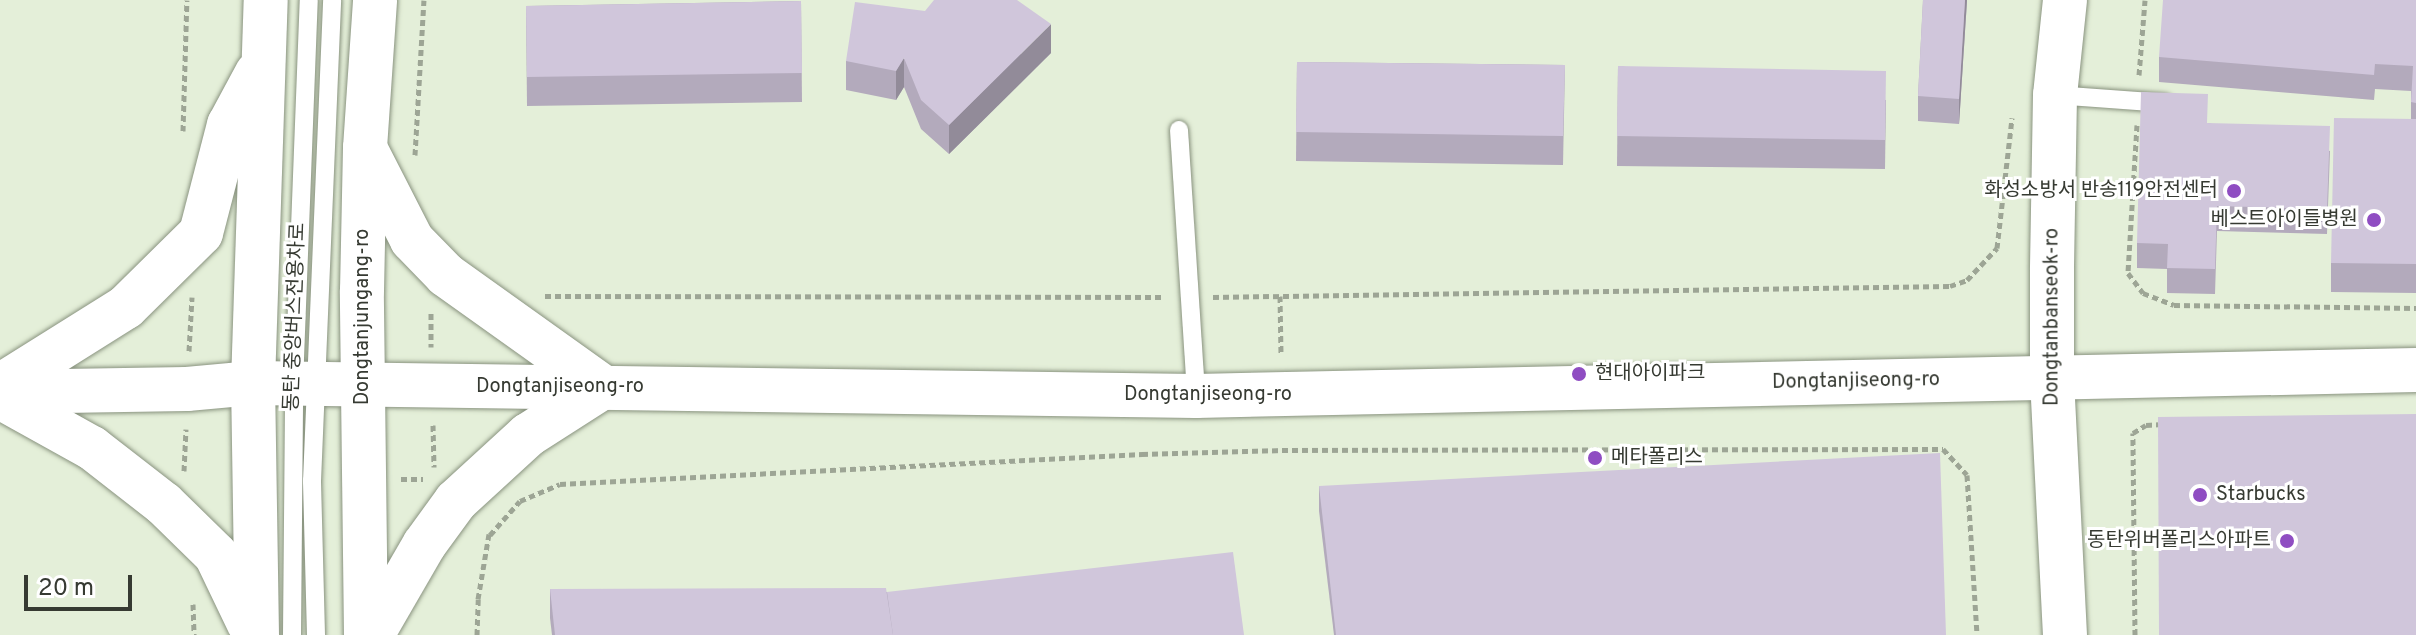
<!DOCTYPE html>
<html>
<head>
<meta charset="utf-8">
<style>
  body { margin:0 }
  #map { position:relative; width:2416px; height:635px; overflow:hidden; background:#e4efd9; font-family:Overpass,"Noto Sans KR",sans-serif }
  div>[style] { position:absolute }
  .path>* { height:5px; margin-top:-2.5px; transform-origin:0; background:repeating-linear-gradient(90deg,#9da595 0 6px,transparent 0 10px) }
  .roads { filter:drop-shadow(0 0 2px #89937f) drop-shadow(0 0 2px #89937f) }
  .lane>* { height:18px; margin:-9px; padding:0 9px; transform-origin:9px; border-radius:9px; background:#fff }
  .secondary>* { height:44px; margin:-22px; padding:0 22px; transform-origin:22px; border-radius:22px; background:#fff }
  .wall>* { inset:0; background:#b3aabc }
  .shaded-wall>* { inset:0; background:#928b99 }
  .building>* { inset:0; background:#d0c6db }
  .dots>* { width:22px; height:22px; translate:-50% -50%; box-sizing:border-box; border:4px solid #fff; border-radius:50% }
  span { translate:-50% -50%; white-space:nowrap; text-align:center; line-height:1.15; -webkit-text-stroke:6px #fff; paint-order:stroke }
  .poi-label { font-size:20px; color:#363a32 }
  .right { translate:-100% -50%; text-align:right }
  .left { translate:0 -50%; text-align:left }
  .street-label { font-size:20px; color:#363a32 }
  .scale { position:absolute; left:24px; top:575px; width:108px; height:36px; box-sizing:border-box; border:4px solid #363a32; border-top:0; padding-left:10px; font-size:24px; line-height:28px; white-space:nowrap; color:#363a32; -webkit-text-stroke:6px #fff; paint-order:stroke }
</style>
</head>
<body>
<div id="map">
  <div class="path">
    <div style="left:2139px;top:75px;width:75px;rotate:-85.4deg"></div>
    <div style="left:2137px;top:125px;width:148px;rotate:93.5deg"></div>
    <div style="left:2128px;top:273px;width:25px;rotate:53deg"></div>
    <div style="left:2143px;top:293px;width:33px;rotate:21deg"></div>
    <div style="left:2174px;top:305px;width:242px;rotate:0.7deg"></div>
    <div style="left:183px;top:131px;width:131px;rotate:-88.3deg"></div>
    <div style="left:415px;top:155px;width:155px;rotate:-86.7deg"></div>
    <div style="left:545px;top:296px;width:618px;rotate:0.09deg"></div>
    <div style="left:1280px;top:296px;width:59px;rotate:89deg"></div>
    <div style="left:1213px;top:297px;width:737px;rotate:-0.86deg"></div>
    <div style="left:1950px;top:286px;width:18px;rotate:-19deg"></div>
    <div style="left:1967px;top:280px;width:44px;rotate:-46.8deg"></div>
    <div style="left:1997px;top:248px;width:131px;rotate:-83.4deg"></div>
    <div style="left:431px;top:313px;width:34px;rotate:90deg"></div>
    <div style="left:189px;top:351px;width:54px;rotate:-86.8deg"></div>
    <div style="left:433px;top:425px;width:42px;rotate:88.6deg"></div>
    <div style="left:184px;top:471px;width:42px;rotate:-87.3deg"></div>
    <div style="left:401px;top:479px;width:22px"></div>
    <div style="left:490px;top:535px;width:45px;rotate:-48.6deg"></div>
    <div style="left:520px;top:501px;width:43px;rotate:-23deg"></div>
    <div style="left:560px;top:484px;width:583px;rotate:-2.95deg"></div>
    <div style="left:1142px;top:454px;width:140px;rotate:-1.6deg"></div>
    <div style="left:1282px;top:450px;width:661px;rotate:-0.09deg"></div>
    <div style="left:1943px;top:449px;width:35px;rotate:47deg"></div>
    <div style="left:1967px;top:475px;width:160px;rotate:86.4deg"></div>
    <div style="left:193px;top:604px;width:31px;rotate:88deg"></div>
    <div style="left:477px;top:635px;width:36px;rotate:-88deg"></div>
    <div style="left:478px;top:599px;width:66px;rotate:-80.4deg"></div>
    <div style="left:2135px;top:635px;width:202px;rotate:-90.6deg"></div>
    <div style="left:2133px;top:433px;width:15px;rotate:-32deg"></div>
    <div style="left:2146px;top:425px;width:17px;rotate:-3deg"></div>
  </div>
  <div class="roads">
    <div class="lane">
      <div style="left:2055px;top:95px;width:110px;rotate:4.2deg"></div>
      <div style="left:1179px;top:130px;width:267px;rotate:86.3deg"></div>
      <div style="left:292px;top:635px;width:251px;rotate:-89.5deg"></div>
      <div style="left:294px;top:384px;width:384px;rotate:-87.8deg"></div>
      <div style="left:316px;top:635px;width:154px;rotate:-91.5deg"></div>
      <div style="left:312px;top:481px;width:481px;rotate:-87.6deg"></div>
    </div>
    <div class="secondary">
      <div style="left:2065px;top:0;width:96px;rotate:96deg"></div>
      <div style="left:2055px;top:95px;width:175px;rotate:91deg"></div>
      <div style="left:2052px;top:270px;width:109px;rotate:90deg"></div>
      <div style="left:2052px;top:379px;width:256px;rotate:87.1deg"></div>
      <div style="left:365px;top:148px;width:103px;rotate:62.9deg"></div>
      <div style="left:412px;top:240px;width:49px;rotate:45.8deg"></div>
      <div style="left:446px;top:275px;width:193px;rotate:35.5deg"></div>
      <div style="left:603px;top:387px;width:89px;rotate:147.4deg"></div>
      <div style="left:528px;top:435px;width:98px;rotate:137.5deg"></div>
      <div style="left:456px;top:501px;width:54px;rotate:126deg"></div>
      <div style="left:424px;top:545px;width:104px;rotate:120deg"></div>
      <div style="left:0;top:386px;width:149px;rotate:-32.1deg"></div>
      <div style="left:126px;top:307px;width:105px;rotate:-44.6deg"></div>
      <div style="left:201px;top:233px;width:112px;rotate:-75.5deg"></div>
      <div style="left:229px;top:125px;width:59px;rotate:-61.7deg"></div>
      <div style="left:0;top:392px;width:187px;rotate:-0.9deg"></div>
      <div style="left:187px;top:389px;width:66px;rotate:-5.2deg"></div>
      <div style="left:253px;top:383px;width:943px;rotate:0.79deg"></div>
      <div style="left:1196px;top:396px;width:1220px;rotate:-1.22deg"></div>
      <div style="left:0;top:397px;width:105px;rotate:29deg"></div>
      <div style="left:92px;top:448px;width:91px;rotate:37.9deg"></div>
      <div style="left:164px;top:504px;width:73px;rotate:44.4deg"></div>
      <div style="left:216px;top:555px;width:76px;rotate:64.4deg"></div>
      <div style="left:257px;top:635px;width:252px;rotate:-90.9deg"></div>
      <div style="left:253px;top:383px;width:383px;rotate:-88.1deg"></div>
      <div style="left:366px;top:635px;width:344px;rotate:-90.7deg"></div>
      <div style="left:362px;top:291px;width:143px;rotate:-88.8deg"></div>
      <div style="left:365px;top:148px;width:148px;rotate:-86.1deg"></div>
    </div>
  </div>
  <div class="wall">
    <div style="clip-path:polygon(1923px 0,1967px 0,1959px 124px,1918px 121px,1918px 96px)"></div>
    <div style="clip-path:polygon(2416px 0,2416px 293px,2331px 292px,2331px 263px,2411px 119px,2411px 91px,2375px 89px,2374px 100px,2159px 82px,2159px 57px)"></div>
    <div style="clip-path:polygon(801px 1px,802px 102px,527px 106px,526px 6px)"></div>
    <div style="clip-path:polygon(1051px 53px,949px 154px,921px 129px,904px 87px,896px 100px,846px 90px,846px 61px)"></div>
    <div style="clip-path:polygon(1297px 62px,1565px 65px,1563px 165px,1296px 161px)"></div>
    <div style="clip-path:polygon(1618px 66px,1886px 100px,1885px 169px,1617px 166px)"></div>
    <div style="clip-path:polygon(2208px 123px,2330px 151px,2327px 234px,2217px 231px,2215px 294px,2167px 293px,2167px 269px,2137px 268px,2137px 243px)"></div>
    <div style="clip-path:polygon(1319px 486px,1946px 635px,1334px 635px,1319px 511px)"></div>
    <div style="clip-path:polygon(550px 589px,887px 592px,1244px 635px,552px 635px,550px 618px)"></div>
  </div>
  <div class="shaded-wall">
    <div style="clip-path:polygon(1965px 0,1967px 0,1959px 124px,1959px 99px)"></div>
    <div style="clip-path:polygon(1051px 24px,1051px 53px,949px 154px,949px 125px)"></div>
    <div style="clip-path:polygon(904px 58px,904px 87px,896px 100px,896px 71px)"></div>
  </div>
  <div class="building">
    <div style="clip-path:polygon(934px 0,1017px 0,1051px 24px,949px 125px,921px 100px,904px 58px,896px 71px,846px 61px,855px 2px,925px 11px)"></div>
    <div style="clip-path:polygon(1923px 0,1965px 0,1959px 99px,1918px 96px)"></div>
    <div style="clip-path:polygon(2163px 0,2416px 0,2416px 103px,2411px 102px,2413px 66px,2375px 64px,2374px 75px,2159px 57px)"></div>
    <div style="clip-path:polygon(801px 1px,802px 73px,527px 77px,526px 6px)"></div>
    <div style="clip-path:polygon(1297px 62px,1565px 65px,1563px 136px,1296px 132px)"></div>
    <div style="clip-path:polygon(1618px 66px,1886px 71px,1885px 140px,1617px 136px)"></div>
    <div style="clip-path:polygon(2141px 92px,2208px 94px,2207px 123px,2330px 126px,2327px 209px,2217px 206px,2215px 269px,2167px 268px,2168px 244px,2137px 243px)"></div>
    <div style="clip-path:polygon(2334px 118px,2416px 119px,2416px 264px,2331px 263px)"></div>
    <div style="clip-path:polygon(2416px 414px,2416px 635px,2159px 635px,2158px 417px)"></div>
    <div style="clip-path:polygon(1940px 453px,1946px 635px,1336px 635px,1319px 486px)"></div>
    <div style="clip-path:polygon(1233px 552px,1244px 635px,893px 635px,887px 592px)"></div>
    <div style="clip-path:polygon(886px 588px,893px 635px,555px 635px,550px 589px)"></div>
  </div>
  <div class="dots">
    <div style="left:2234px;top:191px;background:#8f4dc2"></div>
    <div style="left:2374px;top:220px;background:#8f4dc2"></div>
    <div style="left:1579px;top:374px;background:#8f4dc2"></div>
    <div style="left:1595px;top:458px;background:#8f4dc2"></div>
    <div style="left:2200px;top:495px;background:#8f4dc2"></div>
    <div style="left:2287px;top:541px;background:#8f4dc2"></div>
  </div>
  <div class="poi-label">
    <span class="right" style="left:2218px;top:191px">화성소방서 반송119안전센터</span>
    <span class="right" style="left:2358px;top:220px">베스트아이들병원</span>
    <span class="left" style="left:1595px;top:374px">현대아이파크</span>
    <span class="left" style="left:1611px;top:458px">메타폴리스</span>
    <span class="left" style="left:2216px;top:495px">Starbucks</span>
    <span class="right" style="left:2271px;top:541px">동탄위버폴리스아파트</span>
  </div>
  <div class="street-label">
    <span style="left:296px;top:317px;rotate:-88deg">동탄 중앙버스전용차로</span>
    <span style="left:363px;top:317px;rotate:-90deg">Dongtanjungang-ro</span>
    <span style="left:2053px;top:317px;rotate:-90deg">Dongtanbanseok-ro</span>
    <span style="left:1856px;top:382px;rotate:-1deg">Dongtanjiseong-ro</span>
    <span style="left:560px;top:387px">Dongtanjiseong-ro</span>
    <span style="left:1208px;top:395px">Dongtanjiseong-ro</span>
  </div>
  <div class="scale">20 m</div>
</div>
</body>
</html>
